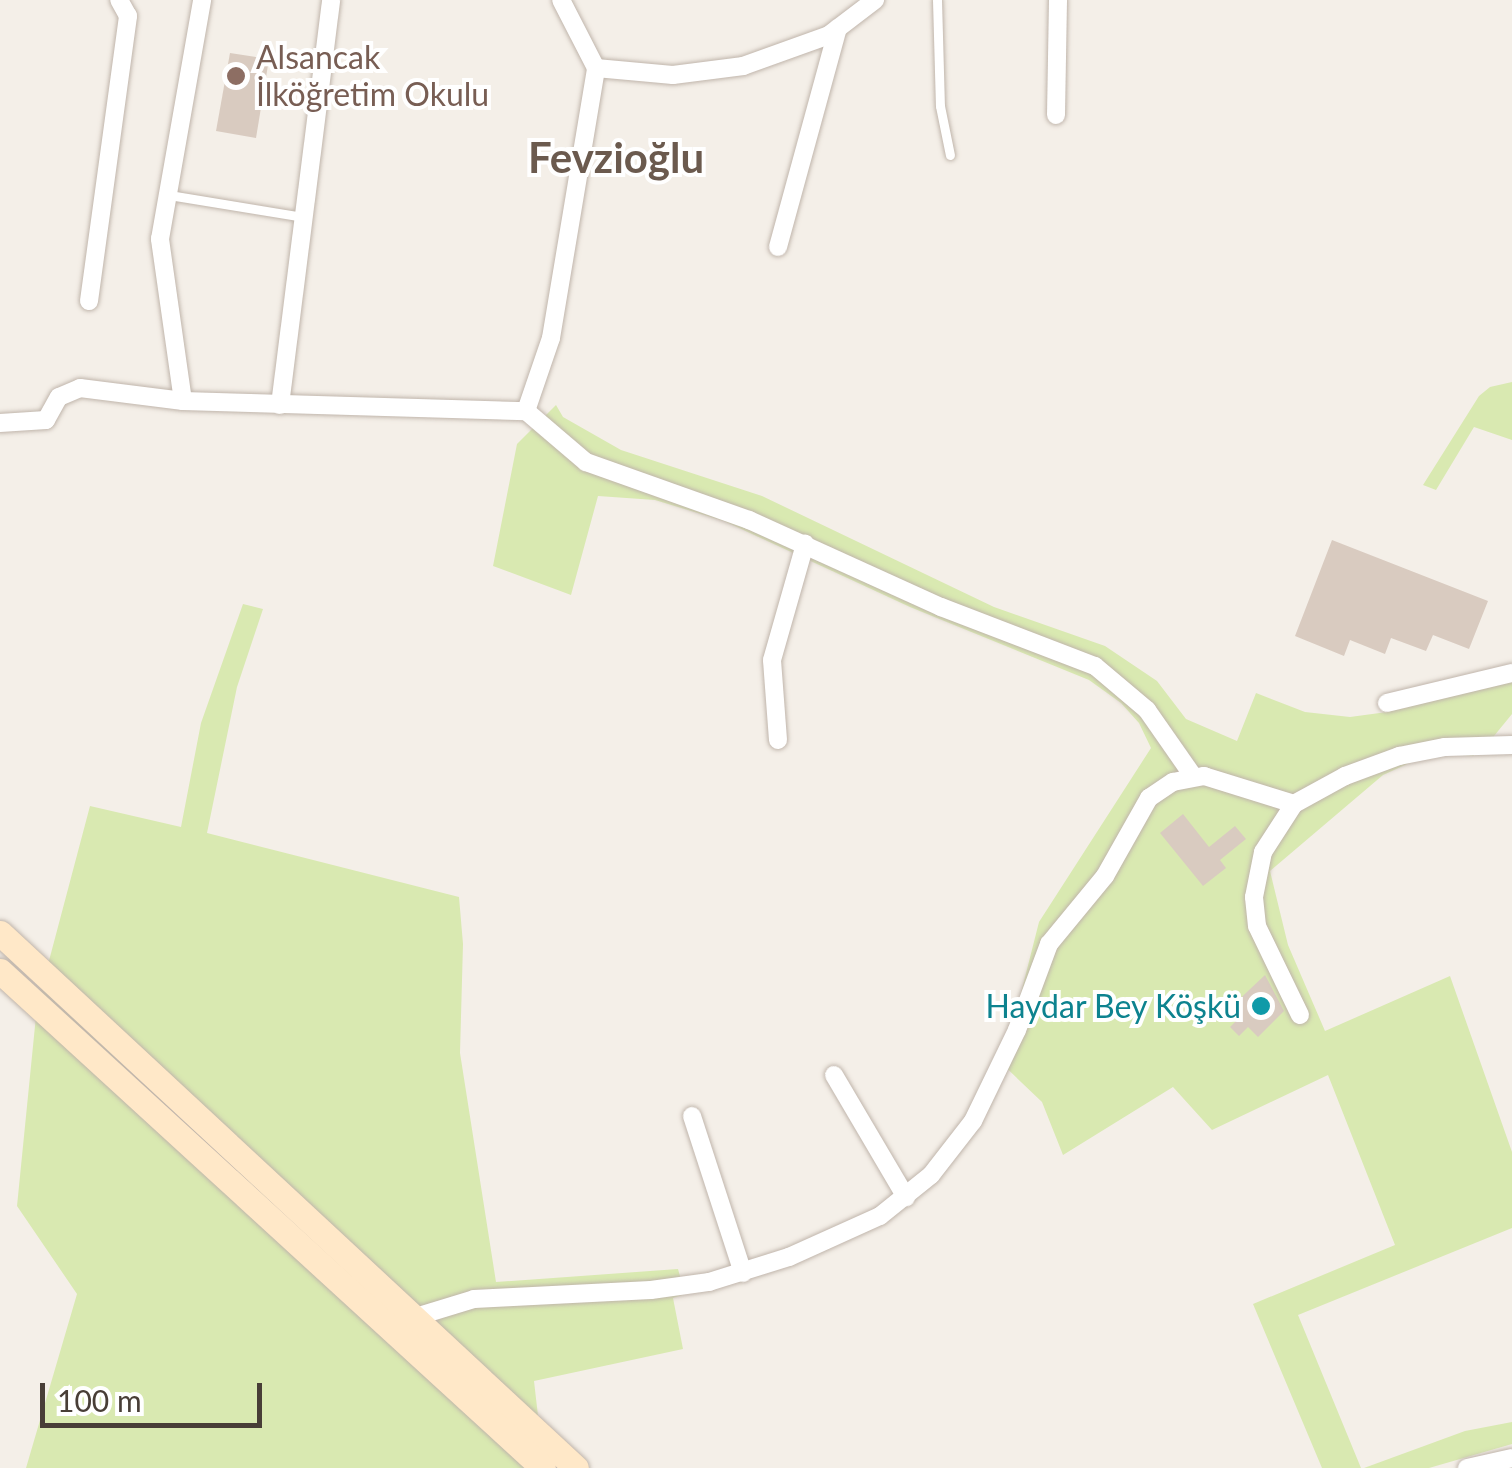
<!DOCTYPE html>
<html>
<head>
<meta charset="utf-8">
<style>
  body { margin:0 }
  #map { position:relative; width:1512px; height:1468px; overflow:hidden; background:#f4efe8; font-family:Lato,sans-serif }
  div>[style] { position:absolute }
  .green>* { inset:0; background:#d9e9b1 }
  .building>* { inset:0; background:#d9cbc0 }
  .roads { filter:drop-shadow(0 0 2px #c0b5ab) drop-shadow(0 0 2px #c0b5ab) }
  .lane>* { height:9px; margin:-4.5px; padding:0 4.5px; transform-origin:4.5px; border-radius:4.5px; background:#fff }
  .street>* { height:18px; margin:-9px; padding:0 9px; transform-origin:9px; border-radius:9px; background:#fff }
  .secondary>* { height:25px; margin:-12.5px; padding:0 12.5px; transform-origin:12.5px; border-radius:12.5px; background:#ffe8c8 }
  .dots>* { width:28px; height:28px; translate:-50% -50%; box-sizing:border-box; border:5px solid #fff; border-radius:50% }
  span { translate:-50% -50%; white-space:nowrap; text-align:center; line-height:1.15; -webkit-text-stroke:8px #fff; paint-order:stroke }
  .education-label { font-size:32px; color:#785e54 }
  .left { translate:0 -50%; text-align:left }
  .culture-label { font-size:32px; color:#0d838f }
  .right { translate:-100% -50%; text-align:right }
  .district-label { font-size:42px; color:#6b5a4e; font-weight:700 }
  .scale { position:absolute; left:40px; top:1383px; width:222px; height:45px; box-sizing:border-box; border:5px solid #483e37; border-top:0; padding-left:12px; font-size:30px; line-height:35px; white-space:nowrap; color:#483e37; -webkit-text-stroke:8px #fff; paint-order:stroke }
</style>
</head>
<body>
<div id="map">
  <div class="green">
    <div style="clip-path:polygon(1512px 382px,1512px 440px,1474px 427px,1436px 490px,1423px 485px,1479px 396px,1490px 387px)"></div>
    <div style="clip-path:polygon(556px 405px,563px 417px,621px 450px,762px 496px,994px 607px,1105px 646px,1157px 681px,1186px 719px,1237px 741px,1256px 693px,1305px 712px,1350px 717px,1387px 712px,1512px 677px,1512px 714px,1485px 747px,1473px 756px,1448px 754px,1416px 760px,1383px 775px,1270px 871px,1288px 945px,1325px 1031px,1450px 976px,1512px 1152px,1512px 1228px,1298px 1315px,1361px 1468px,1322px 1468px,1253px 1304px,1395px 1245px,1328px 1075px,1212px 1130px,1173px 1087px,1063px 1155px,1042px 1102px,997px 1059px,1021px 993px,1039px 922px,1151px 748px,1139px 723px,1121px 703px,1089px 680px,910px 607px,724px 521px,655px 500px,598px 496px,571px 595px,493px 566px,517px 444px)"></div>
    <div style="clip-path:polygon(243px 604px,263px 609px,237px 687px,207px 833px,459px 897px,463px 944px,460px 1053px,496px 1282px,678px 1269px,685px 1294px,673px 1298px,683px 1349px,534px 1381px,544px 1468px,26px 1468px,77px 1294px,17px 1206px,37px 1006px,90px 806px,181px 827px,201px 723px)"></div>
    <div style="clip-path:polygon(1512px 1422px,1512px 1444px,1429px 1468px,1364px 1468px,1465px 1431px)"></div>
  </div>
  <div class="building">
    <div style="clip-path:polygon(230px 53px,269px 59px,256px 138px,216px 131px)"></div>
    <div style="clip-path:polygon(1332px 540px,1488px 601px,1469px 649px,1433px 635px,1426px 651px,1391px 638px,1385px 654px,1350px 640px,1344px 656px,1295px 636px)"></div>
    <div style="clip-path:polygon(1183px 814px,1209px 847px,1235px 826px,1246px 839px,1220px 860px,1226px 868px,1203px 886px,1160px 833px)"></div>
    <div style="clip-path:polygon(1265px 975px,1284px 1011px,1258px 1037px,1248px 1027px,1239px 1036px,1230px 1027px,1239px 1018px,1230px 1008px)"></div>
  </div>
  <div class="roads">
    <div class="lane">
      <div style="left:937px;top:0;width:106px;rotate:88.4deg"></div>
      <div style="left:940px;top:106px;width:50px;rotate:78.5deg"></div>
      <div style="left:169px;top:195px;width:137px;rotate:9.3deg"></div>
    </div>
    <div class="street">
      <div style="left:596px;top:68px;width:77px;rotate:5.2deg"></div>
      <div style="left:673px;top:75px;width:71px;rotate:-7.3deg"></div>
      <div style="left:743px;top:66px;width:91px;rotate:-19.8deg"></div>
      <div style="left:829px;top:35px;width:58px;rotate:-37.3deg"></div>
      <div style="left:1056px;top:115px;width:115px;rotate:-89deg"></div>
      <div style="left:778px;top:247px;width:227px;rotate:-74.7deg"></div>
      <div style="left:89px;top:301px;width:288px;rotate:-82.2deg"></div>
      <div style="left:128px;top:16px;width:18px;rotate:-119deg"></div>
      <div style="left:183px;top:401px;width:164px;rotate:-98.1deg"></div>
      <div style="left:160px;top:239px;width:243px;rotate:-80deg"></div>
      <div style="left:280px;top:405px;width:408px;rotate:-82.8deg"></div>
      <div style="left:526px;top:411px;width:77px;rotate:-71.1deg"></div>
      <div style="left:551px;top:338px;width:274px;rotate:-80.5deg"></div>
      <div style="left:596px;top:68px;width:76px;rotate:-117.2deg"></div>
      <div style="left:0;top:423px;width:46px;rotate:-3.7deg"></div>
      <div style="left:46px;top:420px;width:26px;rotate:-61deg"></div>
      <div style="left:59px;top:397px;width:23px;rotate:-23deg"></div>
      <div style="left:80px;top:388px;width:104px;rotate:7.2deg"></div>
      <div style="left:183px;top:401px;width:343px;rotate:1.7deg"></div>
      <div style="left:526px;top:411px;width:79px;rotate:40.4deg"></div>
      <div style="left:586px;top:462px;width:173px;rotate:19.6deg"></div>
      <div style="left:749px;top:520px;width:211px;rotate:24.4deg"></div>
      <div style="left:941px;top:607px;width:165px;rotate:21deg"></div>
      <div style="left:1095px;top:666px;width:68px;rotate:40.2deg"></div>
      <div style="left:1147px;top:710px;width:80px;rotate:55.1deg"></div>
      <div style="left:1387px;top:703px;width:129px;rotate:-13.5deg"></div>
      <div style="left:778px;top:740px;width:80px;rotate:-94.3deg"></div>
      <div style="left:772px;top:660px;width:121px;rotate:-74.1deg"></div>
      <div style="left:1300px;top:1015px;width:99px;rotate:-115.8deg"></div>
      <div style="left:1257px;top:926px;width:29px;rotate:-96deg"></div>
      <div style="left:1254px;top:897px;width:46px;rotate:-78.7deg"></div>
      <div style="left:1263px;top:852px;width:57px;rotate:-57.1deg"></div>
      <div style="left:1294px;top:804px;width:58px;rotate:-28.8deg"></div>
      <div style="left:1345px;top:776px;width:58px;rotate:-20.3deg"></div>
      <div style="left:1399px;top:756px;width:47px;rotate:-11.1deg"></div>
      <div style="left:1445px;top:747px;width:67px;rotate:-1.7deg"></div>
      <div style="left:834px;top:1075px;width:142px;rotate:59.5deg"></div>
      <div style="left:692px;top:1116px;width:165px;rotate:72deg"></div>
      <div style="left:412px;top:1318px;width:65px;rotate:-17deg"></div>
      <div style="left:474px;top:1299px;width:177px;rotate:-2.9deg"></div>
      <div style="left:651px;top:1290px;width:59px;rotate:-7.9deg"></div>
      <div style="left:709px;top:1282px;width:84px;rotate:-17.4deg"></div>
      <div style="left:789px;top:1257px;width:100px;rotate:-24.3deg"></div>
      <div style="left:880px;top:1216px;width:65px;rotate:-38.8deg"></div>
      <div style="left:931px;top:1175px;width:68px;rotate:-52.1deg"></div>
      <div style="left:973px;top:1121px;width:101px;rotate:-64.2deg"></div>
      <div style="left:1017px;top:1030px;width:92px;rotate:-69.6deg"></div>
      <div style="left:1049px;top:944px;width:88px;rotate:-50.5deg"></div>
      <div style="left:1105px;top:876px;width:90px;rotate:-60.6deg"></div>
      <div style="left:1149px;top:798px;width:29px;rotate:-34deg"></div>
      <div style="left:1173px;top:782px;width:32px;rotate:-11deg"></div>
      <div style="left:1204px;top:776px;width:94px;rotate:17.3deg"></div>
      <div style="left:1467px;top:1468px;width:46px;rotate:-12.5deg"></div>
    </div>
    <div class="secondary">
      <div style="left:0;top:933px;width:786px;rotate:42.89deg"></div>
      <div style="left:0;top:971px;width:736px;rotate:42.47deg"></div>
    </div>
  </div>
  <div class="dots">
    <div style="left:236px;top:76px;background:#8d6e63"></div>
    <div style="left:1261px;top:1006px;background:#0f9aa8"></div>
  </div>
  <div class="education-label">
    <span class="left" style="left:256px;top:76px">Alsancak<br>İlköğretim Okulu</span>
  </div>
  <div class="culture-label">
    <span class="right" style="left:1241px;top:1006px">Haydar Bey Köşkü</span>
  </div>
  <div class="district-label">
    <span style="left:616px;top:157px">Fevzioğlu</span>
  </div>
  <div class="scale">100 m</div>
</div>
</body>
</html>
